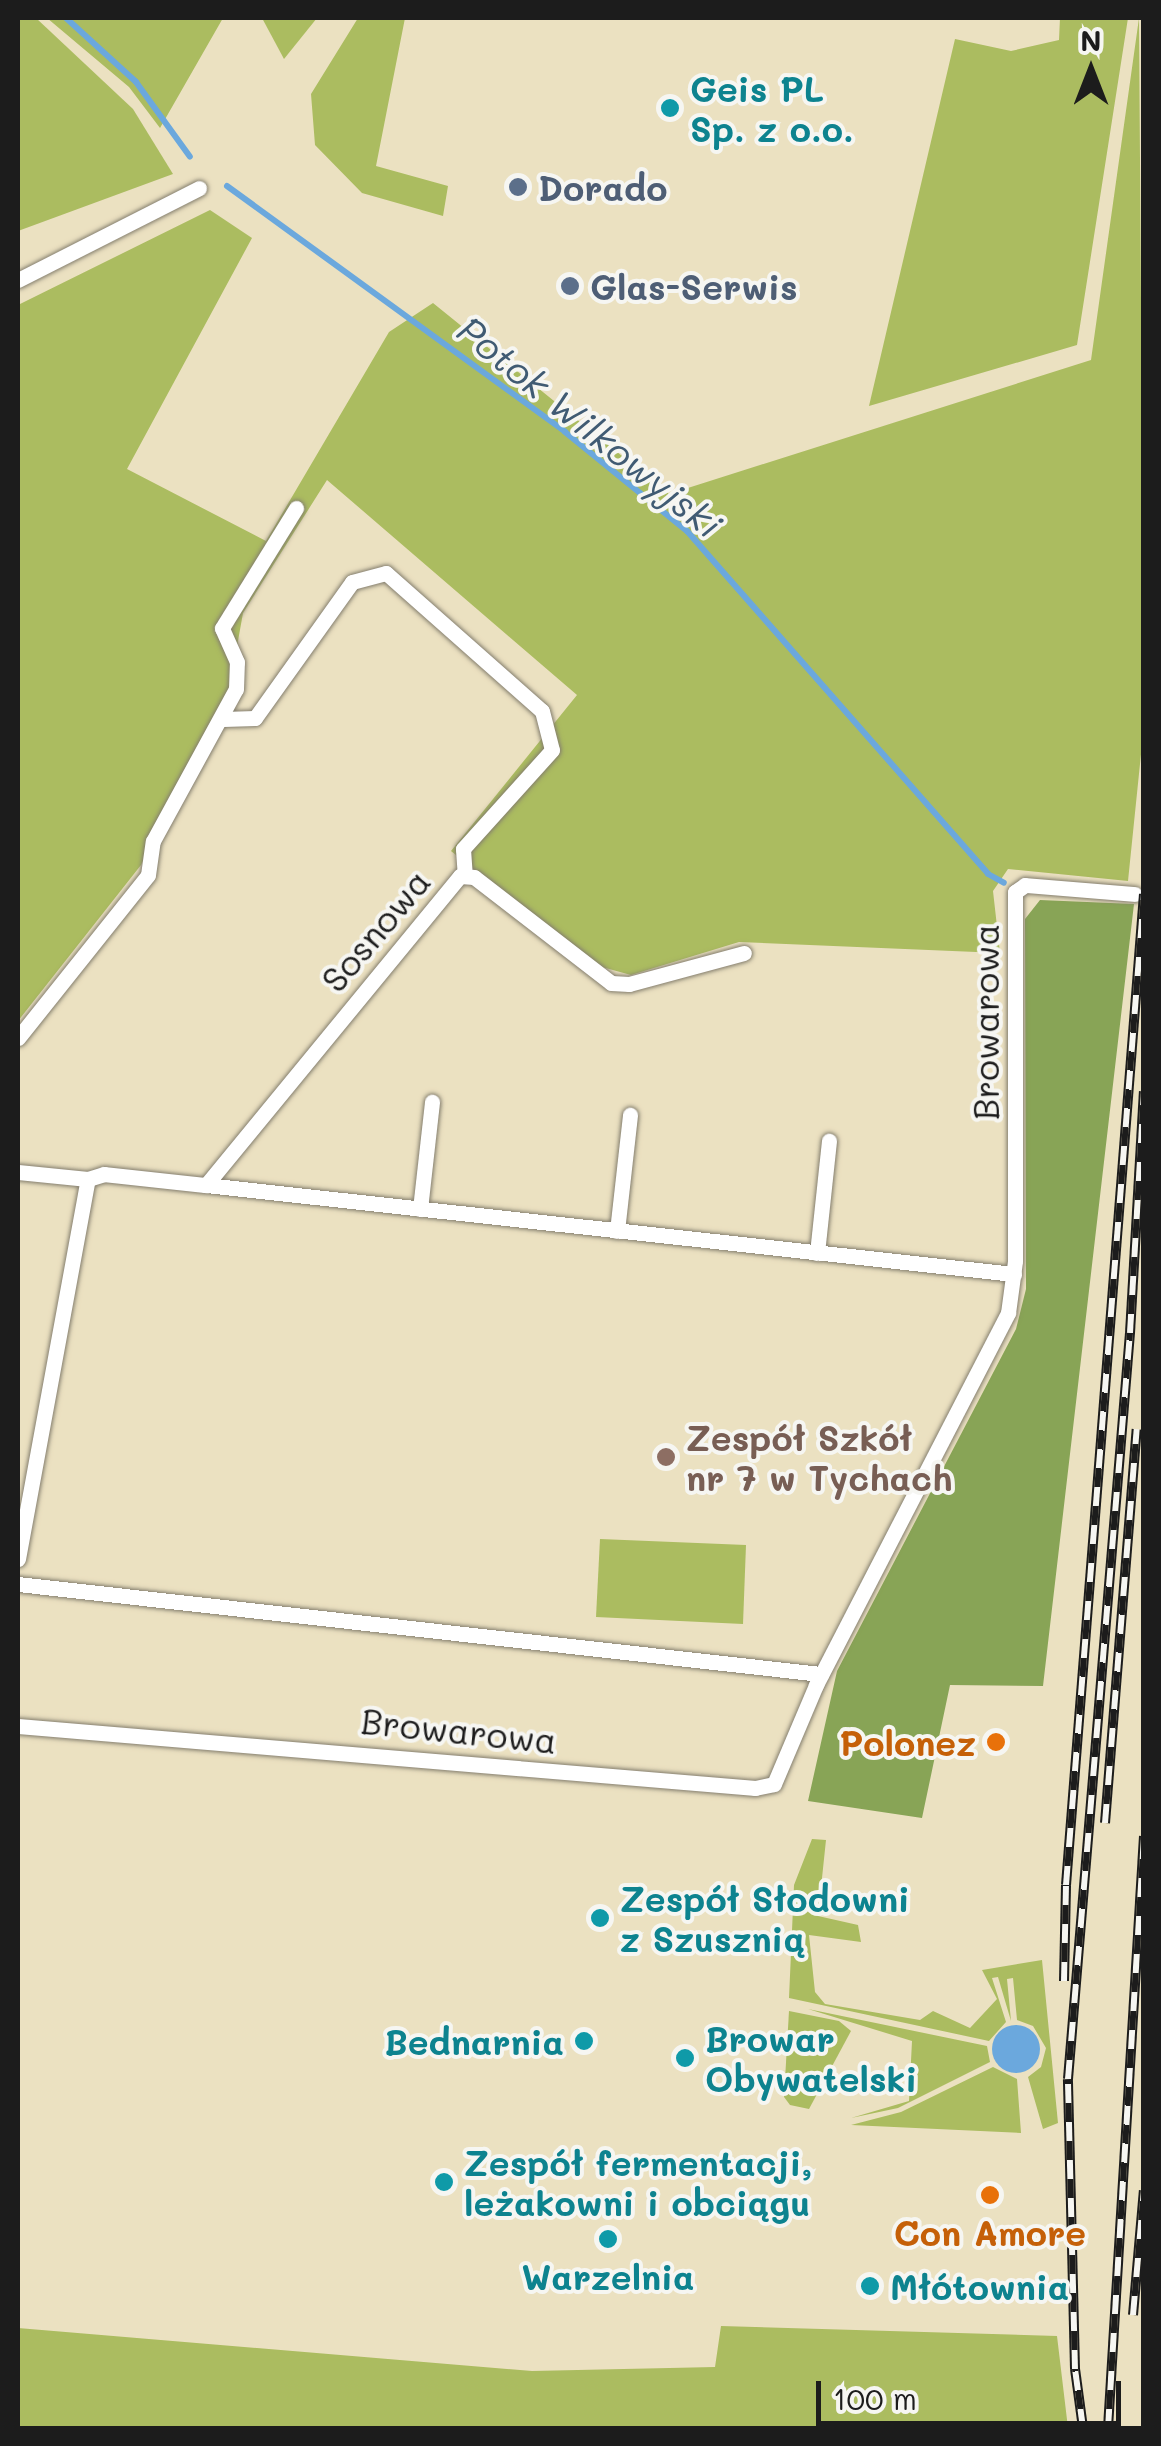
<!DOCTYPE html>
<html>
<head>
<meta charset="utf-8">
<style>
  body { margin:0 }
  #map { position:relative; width:1161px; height:2446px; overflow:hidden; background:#ebe1c1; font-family:Mali,sans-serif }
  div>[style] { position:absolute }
  .green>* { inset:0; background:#abbc60 }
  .forest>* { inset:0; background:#88a456 }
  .water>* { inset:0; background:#6ba8dd }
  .round { border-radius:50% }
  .stream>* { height:6px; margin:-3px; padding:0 3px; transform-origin:3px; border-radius:3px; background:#6ba8dd }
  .roads { filter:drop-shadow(0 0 2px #847e6e) drop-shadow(0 0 2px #847e6e) }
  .street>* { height:15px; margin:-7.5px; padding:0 7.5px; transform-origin:7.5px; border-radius:7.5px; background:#fff }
  .rail>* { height:10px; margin-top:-5px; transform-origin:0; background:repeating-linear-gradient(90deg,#f6f6f2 0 19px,#1c1c1c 0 38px); box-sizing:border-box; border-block:2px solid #1c1c1c }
  .dots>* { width:28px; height:28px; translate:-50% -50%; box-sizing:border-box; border:5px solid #f6f6f2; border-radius:50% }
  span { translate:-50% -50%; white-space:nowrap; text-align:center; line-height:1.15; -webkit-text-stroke:8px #f6f6f2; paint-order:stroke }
  .culture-label { font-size:35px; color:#0d838f; font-weight:700 }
  .left { translate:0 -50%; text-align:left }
  .right { translate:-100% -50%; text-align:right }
  .service-label { font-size:35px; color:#4e5e75; font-weight:700 }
  .street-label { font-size:35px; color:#1c1c1c }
  .education-label { font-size:35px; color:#785e54; font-weight:700 }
  .food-label { font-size:35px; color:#c56008; font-weight:700 }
  .water-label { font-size:38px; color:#405b73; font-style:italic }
  .frame { position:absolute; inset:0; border:20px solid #1c1c1c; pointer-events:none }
  .north { position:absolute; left:1041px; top:20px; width:100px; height:100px; -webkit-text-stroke:8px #f6f6f2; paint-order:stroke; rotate:0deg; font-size:28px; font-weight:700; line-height:40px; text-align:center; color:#1c1c1c }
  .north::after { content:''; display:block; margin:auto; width:35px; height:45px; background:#1c1c1c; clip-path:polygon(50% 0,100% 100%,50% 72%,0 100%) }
  .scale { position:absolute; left:816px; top:2381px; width:305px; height:45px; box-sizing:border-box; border:5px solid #1c1c1c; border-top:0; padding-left:12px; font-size:30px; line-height:35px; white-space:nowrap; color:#1c1c1c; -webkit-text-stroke:8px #f6f6f2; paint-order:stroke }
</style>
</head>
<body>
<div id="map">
  <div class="green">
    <div style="clip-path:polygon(18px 18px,36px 18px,133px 109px,173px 174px,18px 231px)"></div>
    <div style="clip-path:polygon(47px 18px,223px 18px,160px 128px,129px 87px)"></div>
    <div style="clip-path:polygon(262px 18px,317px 18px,284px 59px)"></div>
    <div style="clip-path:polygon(358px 18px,405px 18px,376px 166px,448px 186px,443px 216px,362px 193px,315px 145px,311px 94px)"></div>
    <div style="clip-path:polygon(1060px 18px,1128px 18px,1077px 345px,869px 406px,955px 39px,1011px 51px,1059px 40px)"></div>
    <div style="clip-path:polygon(1139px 18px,1144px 725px,1128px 881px,1008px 869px,993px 891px,1000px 953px,739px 942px,631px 975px,591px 964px,451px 851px,577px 695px,327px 480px,243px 613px,229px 691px,141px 865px,18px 1021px,18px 305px,210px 210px,252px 238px,127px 469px,266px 541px,389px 332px,433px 303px,669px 494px,1091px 360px)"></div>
    <div style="clip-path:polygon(600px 1539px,746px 1545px,743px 1624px,596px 1617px)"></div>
    <div style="clip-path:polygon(812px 1839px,826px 1840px,818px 1916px,858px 1925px,861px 1942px,809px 1935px,815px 1992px,825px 2004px,920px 2020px,933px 2011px,970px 2028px,997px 1999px,982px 1970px,1042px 1960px,1058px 2123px,1043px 2129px,1028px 2077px,1041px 2067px,1046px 2048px,1033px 2026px,1017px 2020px,1013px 1978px,1007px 1979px,1011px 2021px,998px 1977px,992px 1978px,1006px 2022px,989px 2041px,789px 1998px,794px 1885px)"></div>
    <div style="clip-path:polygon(808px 2009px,987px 2046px,990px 2062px,898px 2108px,851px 2118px,909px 2101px,912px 2041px)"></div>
    <div style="clip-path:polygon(789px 2011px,839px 2021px,851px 2031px,809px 2109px,790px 2105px,784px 2097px)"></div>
    <div style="clip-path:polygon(993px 2067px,1017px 2079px,1021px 2133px,851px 2125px,901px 2112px)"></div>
    <div style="clip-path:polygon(721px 2326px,1057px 2336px,1068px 2428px,18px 2428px,18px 2328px,532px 2371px,715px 2367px)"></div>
  </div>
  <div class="forest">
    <div style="clip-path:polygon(1040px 900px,1134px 904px,1043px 1686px,950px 1685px,922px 1818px,808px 1801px,837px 1671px,1016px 1329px,1026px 1289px,1025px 919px)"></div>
  </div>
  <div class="water">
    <div class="round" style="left:992px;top:2025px;width:48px;height:48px"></div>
  </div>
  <div class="stream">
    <div style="left:66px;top:18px;width:95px;rotate:42.4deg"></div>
    <div style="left:136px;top:82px;width:92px;rotate:54.2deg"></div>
    <div style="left:227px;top:186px;width:418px;rotate:36deg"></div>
    <div style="left:565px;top:432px;width:157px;rotate:39.1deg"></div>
    <div style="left:687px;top:531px;width:456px;rotate:48.7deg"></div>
    <div style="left:988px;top:874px;width:18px;rotate:29deg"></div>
  </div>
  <div class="roads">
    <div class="street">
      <div style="left:18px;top:280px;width:203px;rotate:-26.9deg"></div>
      <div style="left:223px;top:719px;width:32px;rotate:-2deg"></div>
      <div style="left:255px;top:718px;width:167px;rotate:-54.5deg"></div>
      <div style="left:352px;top:582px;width:35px;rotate:-15deg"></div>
      <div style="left:386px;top:573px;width:208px;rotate:41.5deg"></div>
      <div style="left:542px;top:711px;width:40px;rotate:75.6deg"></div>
      <div style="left:552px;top:750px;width:133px;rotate:132deg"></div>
      <div style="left:463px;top:849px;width:26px;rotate:86deg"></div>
      <div style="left:18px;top:1038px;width:208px;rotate:-51.4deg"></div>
      <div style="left:148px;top:875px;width:34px;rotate:-82deg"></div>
      <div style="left:153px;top:841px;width:173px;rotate:-61.4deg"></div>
      <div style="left:236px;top:689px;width:27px;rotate:-88deg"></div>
      <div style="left:237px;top:662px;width:37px;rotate:-114deg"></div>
      <div style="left:222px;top:628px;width:141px;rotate:-58.3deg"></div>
      <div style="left:18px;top:1172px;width:70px;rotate:5.7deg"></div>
      <div style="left:206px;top:1185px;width:813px;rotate:6.29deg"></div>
      <div style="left:420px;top:1209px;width:108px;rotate:-83.6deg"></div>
      <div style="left:617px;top:1231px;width:117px;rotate:-83.6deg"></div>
      <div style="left:817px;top:1253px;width:113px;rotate:-83.9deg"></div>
      <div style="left:18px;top:1559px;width:386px;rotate:-79.6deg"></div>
      <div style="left:88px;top:1179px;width:17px;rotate:-17deg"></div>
      <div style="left:104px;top:1174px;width:103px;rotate:6.2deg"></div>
      <div style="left:206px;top:1185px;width:400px;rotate:-50.6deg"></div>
      <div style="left:460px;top:876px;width:14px;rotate:4deg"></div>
      <div style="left:474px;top:877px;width:173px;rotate:37.7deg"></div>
      <div style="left:611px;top:983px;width:18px;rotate:3deg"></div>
      <div style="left:629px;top:984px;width:119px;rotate:-15.1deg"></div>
      <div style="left:18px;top:1584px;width:808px;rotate:6.4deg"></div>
      <div style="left:18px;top:1726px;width:740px;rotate:4.81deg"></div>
      <div style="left:755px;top:1788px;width:19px;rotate:-12deg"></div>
      <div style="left:774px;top:1784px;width:108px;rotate:-67deg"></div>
      <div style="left:816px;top:1685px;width:419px;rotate:-62.7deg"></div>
      <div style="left:1008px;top:1313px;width:52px;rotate:-82.3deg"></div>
      <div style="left:1015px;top:1261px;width:369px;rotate:-90deg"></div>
      <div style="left:1015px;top:892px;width:12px;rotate:-35deg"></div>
      <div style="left:1025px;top:885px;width:110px;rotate:4.7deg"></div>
    </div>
  </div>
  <div class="rail">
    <div style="left:1105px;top:1823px;width:395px;rotate:-85.4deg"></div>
    <div style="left:1064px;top:1981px;width:96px;rotate:-88.8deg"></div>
    <div style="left:1066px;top:1885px;width:994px;rotate:-85.5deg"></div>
    <div style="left:1133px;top:2315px;width:125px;rotate:-85deg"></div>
    <div style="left:1083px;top:2428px;width:60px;rotate:-97.7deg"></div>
    <div style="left:1075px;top:2369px;width:290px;rotate:-91.4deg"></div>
    <div style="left:1068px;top:2079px;width:749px;rotate:-85.25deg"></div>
    <div style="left:1130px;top:1333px;width:242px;rotate:-86.7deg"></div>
    <div style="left:1108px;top:2428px;width:593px;rotate:-86.52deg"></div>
  </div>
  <div class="dots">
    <div style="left:670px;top:108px;background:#0f9aa8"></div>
    <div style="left:518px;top:187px;background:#5c6f8a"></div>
    <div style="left:570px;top:286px;background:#5c6f8a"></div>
    <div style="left:666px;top:1457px;background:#8d6e63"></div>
    <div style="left:996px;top:1742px;background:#e8710a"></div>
    <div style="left:600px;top:1918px;background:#0f9aa8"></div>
    <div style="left:584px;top:2041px;background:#0f9aa8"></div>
    <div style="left:685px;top:2058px;background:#0f9aa8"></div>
    <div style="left:444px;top:2182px;background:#0f9aa8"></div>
    <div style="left:990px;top:2195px;background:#e8710a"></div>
    <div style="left:608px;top:2239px;background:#0f9aa8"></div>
    <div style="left:870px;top:2286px;background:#0f9aa8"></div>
  </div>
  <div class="culture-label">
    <span class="left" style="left:690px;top:108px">Geis PL<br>Sp. z o.o.</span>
    <span class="left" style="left:620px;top:1918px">Zespół Słodowni<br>z Szusznią</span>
    <span class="left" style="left:705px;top:2058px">Browar<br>Obywatelski</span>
    <span class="right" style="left:564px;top:2041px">Bednarnia</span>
    <span class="left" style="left:464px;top:2182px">Zespół fermentacji,<br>leżakowni i obciągu</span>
    <span style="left:608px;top:2276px">Warzelnia</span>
    <span class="left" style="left:890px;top:2286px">Młótownia</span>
  </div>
  <div class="service-label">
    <span class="left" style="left:538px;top:187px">Dorado</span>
    <span class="left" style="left:590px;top:286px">Glas-Serwis</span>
  </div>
  <div class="street-label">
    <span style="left:375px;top:930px;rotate:-50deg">Sosnowa</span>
    <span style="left:985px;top:1022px;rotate:-90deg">Browarowa</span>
    <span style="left:459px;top:1730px;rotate:6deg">Browarowa</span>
  </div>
  <div class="education-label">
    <span class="left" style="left:686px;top:1457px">Zespół Szkół<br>nr 7 w Tychach</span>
  </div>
  <div class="food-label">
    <span class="right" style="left:976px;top:1742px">Polonez</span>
    <span style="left:990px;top:2232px">Con Amore</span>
  </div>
  <div class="water-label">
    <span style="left:590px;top:427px;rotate:39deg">Potok Wilkowyjski</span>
  </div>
  <div class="frame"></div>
  <div class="north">N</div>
  <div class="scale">100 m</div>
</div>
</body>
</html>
